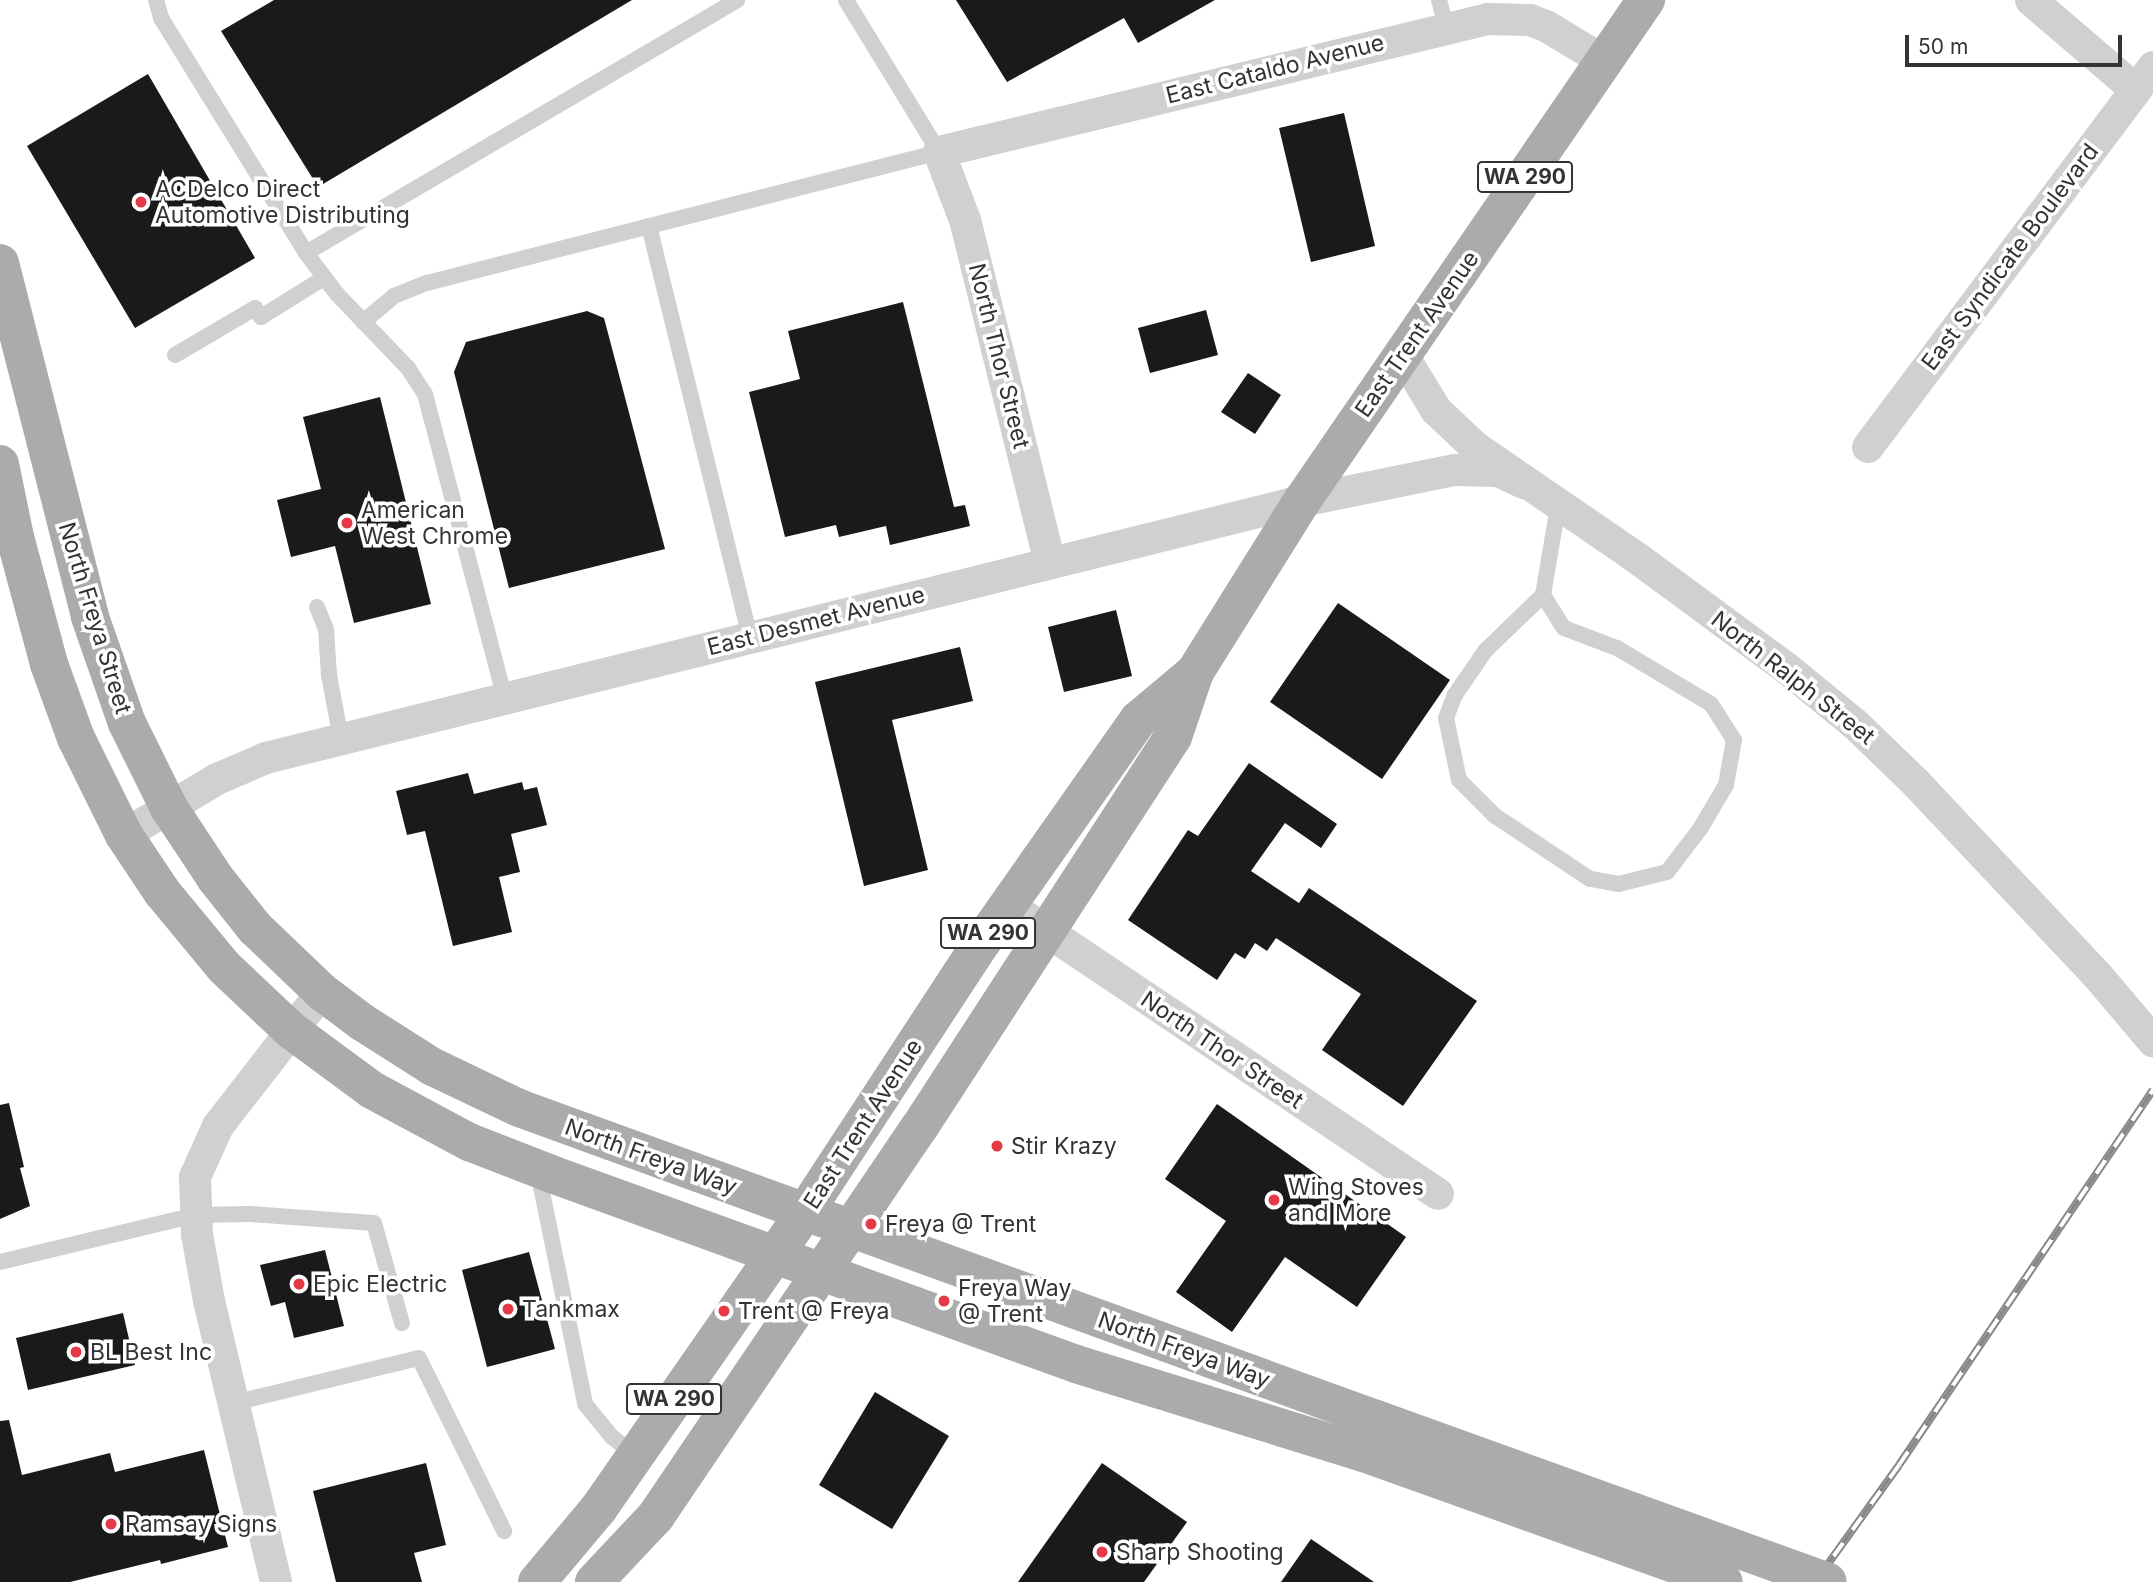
<!DOCTYPE html>
<html>
<head>
<meta charset="utf-8">
<style>
  body { margin:0 }
  #map { position:relative; width:2153px; height:1582px; overflow:hidden; background:#fff; font-family:Inter,sans-serif }
  div>[style] { position:absolute }
  .building>* { inset:0; background:#1a1a1a }
  .lane>* { height:16px; margin:-8px; padding:0 8px; transform-origin:8px; border-radius:8px; background:#d0d0d0 }
  .street>* { height:32px; margin:-16px; padding:0 16px; transform-origin:16px; border-radius:16px; background:#d0d0d0 }
  .primary>* { height:38px; margin:-19px; padding:0 19px; transform-origin:19px; border-radius:19px; background:#ababab }
  .rail>* { height:8px; margin-top:-4px; transform-origin:0; background:repeating-linear-gradient(90deg,#fff 0 16px,#888 0 32px); box-sizing:border-box; border-block:2px solid #888 }
  .primary-bridge>* { height:38px; margin:-19px; padding:0 19px; transform-origin:19px; border-radius:19px; background:#ababab }
  .dots>* { width:19px; height:19px; translate:-50% -50%; box-sizing:border-box; border:4px solid #fff; border-radius:50% }
  span { translate:-50% -50%; white-space:nowrap; text-align:center; line-height:1.15; -webkit-text-stroke:7px #fff; paint-order:stroke }
  .shield-label span { padding:2px 5px; background:#fff; border:2px solid; border-radius:5px; -webkit-text-stroke-width:0 }
  .shield-label { font-size:21px; color:#333; font-weight:700 }
  .street-label { font-size:23px; color:#333 }
  .poi-label { font-size:23px; color:#333 }
  .left { translate:0 -50%; text-align:left }
  .scale { position:absolute; left:1905px; top:35px; width:217px; height:32px; box-sizing:border-box; border:4px solid #333; border-top:0; padding-left:9px; font-size:21px; line-height:24px; white-space:nowrap; color:#333; -webkit-text-stroke:5px #fff; paint-order:stroke }
</style>
</head>
<body>
<div id="map">
  <div class="building">
    <div style="clip-path:polygon(274px 0,632px 0,318px 187px,221px 31px)"></div>
    <div style="clip-path:polygon(956px 0,1215px 0,1138px 43px,1124px 18px,1007px 82px)"></div>
    <div style="clip-path:polygon(148px 74px,255px 258px,135px 328px,27px 146px)"></div>
    <div style="clip-path:polygon(1344px 113px,1375px 246px,1311px 262px,1279px 128px)"></div>
    <div style="clip-path:polygon(903px 302px,954px 507px,965px 505px,970px 526px,890px 545px,886px 526px,839px 537px,836px 525px,785px 537px,749px 392px,800px 379px,788px 331px)"></div>
    <div style="clip-path:polygon(1206px 310px,1218px 355px,1150px 373px,1138px 328px)"></div>
    <div style="clip-path:polygon(587px 311px,604px 318px,665px 549px,509px 588px,454px 372px,466px 342px)"></div>
    <div style="clip-path:polygon(1248px 373px,1281px 395px,1255px 434px,1221px 412px)"></div>
    <div style="clip-path:polygon(380px 397px,431px 604px,354px 623px,335px 546px,291px 557px,277px 500px,321px 489px,303px 417px)"></div>
    <div style="clip-path:polygon(1338px 603px,1450px 680px,1382px 779px,1270px 702px)"></div>
    <div style="clip-path:polygon(1116px 610px,1132px 676px,1064px 692px,1048px 627px)"></div>
    <div style="clip-path:polygon(960px 647px,973px 701px,892px 720px,928px 870px,864px 886px,815px 682px)"></div>
    <div style="clip-path:polygon(1249px 763px,1337px 824px,1321px 848px,1285px 823px,1251px 871px,1299px 903px,1309px 888px,1477px 1001px,1403px 1106px,1322px 1050px,1361px 994px,1276px 938px,1267px 951px,1255px 943px,1245px 959px,1235px 953px,1217px 980px,1128px 920px,1188px 830px,1198px 836px)"></div>
    <div style="clip-path:polygon(468px 773px,474px 794px,522px 782px,524px 790px,537px 787px,547px 825px,511px 834px,520px 872px,499px 877px,512px 932px,453px 946px,425px 831px,407px 835px,396px 791px)"></div>
    <div style="clip-path:polygon(9px 1103px,24px 1167px,20px 1168px,30px 1206px,0 1219px,0 1105px)"></div>
    <div style="clip-path:polygon(1217px 1104px,1406px 1237px,1357px 1307px,1285px 1257px,1232px 1332px,1176px 1292px,1226px 1221px,1165px 1179px)"></div>
    <div style="clip-path:polygon(325px 1250px,344px 1326px,294px 1338px,285px 1302px,271px 1306px,260px 1265px)"></div>
    <div style="clip-path:polygon(529px 1252px,555px 1349px,487px 1367px,462px 1270px)"></div>
    <div style="clip-path:polygon(123px 1313px,135px 1365px,28px 1390px,16px 1338px)"></div>
    <div style="clip-path:polygon(875px 1392px,949px 1436px,892px 1529px,819px 1485px)"></div>
    <div style="clip-path:polygon(9px 1420px,22px 1475px,110px 1453px,115px 1472px,204px 1450px,228px 1547px,161px 1564px,160px 1560px,70px 1582px,0 1582px,0 1421px)"></div>
    <div style="clip-path:polygon(426px 1463px,446px 1545px,414px 1553px,422px 1582px,336px 1582px,313px 1491px)"></div>
    <div style="clip-path:polygon(1102px 1463px,1187px 1522px,1144px 1582px,1018px 1582px)"></div>
    <div style="clip-path:polygon(1311px 1539px,1374px 1582px,1281px 1582px)"></div>
  </div>
  <div class="lane">
    <div style="left:156px;top:0;width:19px;rotate:74deg"></div>
    <div style="left:161px;top:18px;width:276px;rotate:58.3deg"></div>
    <div style="left:306px;top:253px;width:51px;rotate:52.9deg"></div>
    <div style="left:337px;top:294px;width:103px;rotate:46.2deg"></div>
    <div style="left:408px;top:368px;width:31px;rotate:57deg"></div>
    <div style="left:425px;top:394px;width:315px;rotate:75.3deg"></div>
    <div style="left:1439px;top:0;width:28px;rotate:75deg"></div>
    <div style="left:649px;top:226px;width:423px;rotate:76.2deg"></div>
    <div style="left:306px;top:253px;width:500px;rotate:-30.4deg"></div>
    <div style="left:363px;top:322px;width:40px;rotate:-40deg"></div>
    <div style="left:394px;top:296px;width:35px;rotate:-22deg"></div>
    <div style="left:427px;top:283px;width:528px;rotate:-14.35deg"></div>
    <div style="left:939px;top:152px;width:178px;rotate:-121.5deg"></div>
    <div style="left:175px;top:355px;width:93px;rotate:-30.4deg"></div>
    <div style="left:255px;top:308px;width:11px;rotate:56deg"></div>
    <div style="left:261px;top:317px;width:74px;rotate:-31.8deg"></div>
    <div style="left:1543px;top:595px;width:39px;rotate:58deg"></div>
    <div style="left:1564px;top:628px;width:57px;rotate:20.7deg"></div>
    <div style="left:1617px;top:648px;width:109px;rotate:30.8deg"></div>
    <div style="left:1711px;top:704px;width:43px;rotate:57.4deg"></div>
    <div style="left:1734px;top:740px;width:46px;rotate:100.1deg"></div>
    <div style="left:1726px;top:785px;width:51px;rotate:120.6deg"></div>
    <div style="left:1700px;top:829px;width:54px;rotate:127.5deg"></div>
    <div style="left:1667px;top:872px;width:49px;rotate:166deg"></div>
    <div style="left:1619px;top:884px;width:29px;rotate:-170deg"></div>
    <div style="left:1590px;top:879px;width:114px;rotate:-146.4deg"></div>
    <div style="left:1495px;top:816px;width:51px;rotate:-135deg"></div>
    <div style="left:1459px;top:780px;width:63px;rotate:-101.8deg"></div>
    <div style="left:1446px;top:718px;width:25px;rotate:-69deg"></div>
    <div style="left:1455px;top:695px;width:53px;rotate:-55.7deg"></div>
    <div style="left:1485px;top:651px;width:81px;rotate:-44deg"></div>
    <div style="left:1543px;top:595px;width:90px;rotate:-80.4deg"></div>
    <div style="left:317px;top:607px;width:24px;rotate:68deg"></div>
    <div style="left:326px;top:629px;width:46px;rotate:86.3deg"></div>
    <div style="left:329px;top:675px;width:65px;rotate:79.4deg"></div>
    <div style="left:538px;top:1172px;width:237px;rotate:78.5deg"></div>
    <div style="left:585px;top:1404px;width:43px;rotate:50.7deg"></div>
    <div style="left:612px;top:1437px;width:29px;rotate:38deg"></div>
    <div style="left:0;top:1262px;width:202px;rotate:-13.5deg"></div>
    <div style="left:196px;top:1215px;width:54px;rotate:-1.1deg"></div>
    <div style="left:250px;top:1214px;width:124px;rotate:4.2deg"></div>
    <div style="left:374px;top:1223px;width:104px;rotate:74.4deg"></div>
    <div style="left:233px;top:1403px;width:191px;rotate:-13.6deg"></div>
    <div style="left:419px;top:1358px;width:193px;rotate:63.8deg"></div>
  </div>
  <div class="street">
    <div style="left:2031px;top:0;width:137px;rotate:40.6deg"></div>
    <div style="left:1402px;top:354px;width:66px;rotate:58.7deg"></div>
    <div style="left:1436px;top:410px;width:54px;rotate:43.5deg"></div>
    <div style="left:1475px;top:447px;width:196px;rotate:34.4deg"></div>
    <div style="left:1637px;top:558px;width:184px;rotate:36.4deg"></div>
    <div style="left:1785px;top:667px;width:90px;rotate:39.2deg"></div>
    <div style="left:1855px;top:724px;width:85px;rotate:44deg"></div>
    <div style="left:1916px;top:783px;width:264px;rotate:46.7deg"></div>
    <div style="left:2097px;top:975px;width:87px;rotate:49.7deg"></div>
    <div style="left:1868px;top:447px;width:475px;rotate:-53.1deg"></div>
    <div style="left:1050px;top:563px;width:353px;rotate:-103.9deg"></div>
    <div style="left:965px;top:220px;width:73px;rotate:-110.9deg"></div>
    <div style="left:939px;top:152px;width:565px;rotate:-13.62deg"></div>
    <div style="left:1488px;top:19px;width:42px;rotate:1.4deg"></div>
    <div style="left:1530px;top:20px;width:17px;rotate:21deg"></div>
    <div style="left:1546px;top:26px;width:68px;rotate:31.1deg"></div>
    <div style="left:124px;top:835px;width:109px;rotate:-31.1deg"></div>
    <div style="left:217px;top:779px;width:53px;rotate:-23.2deg"></div>
    <div style="left:266px;top:758px;width:1067px;rotate:-13.93deg"></div>
    <div style="left:1302px;top:501px;width:156px;rotate:-11.5deg"></div>
    <div style="left:1455px;top:470px;width:43px;rotate:1.3deg"></div>
    <div style="left:1498px;top:471px;width:29px;rotate:25deg"></div>
    <div style="left:1008px;top:905px;width:518px;rotate:33.9deg"></div>
    <div style="left:276px;top:1582px;width:289px;rotate:-103.4deg"></div>
    <div style="left:209px;top:1301px;width:68px;rotate:-100.2deg"></div>
    <div style="left:197px;top:1234px;width:57px;rotate:-92deg"></div>
    <div style="left:195px;top:1177px;width:56px;rotate:-65.7deg"></div>
    <div style="left:218px;top:1126px;width:170px;rotate:-52.2deg"></div>
  </div>
  <div class="primary">
    <div style="left:0;top:263px;width:365px;rotate:75.7deg"></div>
    <div style="left:90px;top:617px;width:112px;rotate:70.8deg"></div>
    <div style="left:127px;top:723px;width:95px;rotate:63.7deg"></div>
    <div style="left:169px;top:808px;width:85px;rotate:56.5deg"></div>
    <div style="left:216px;top:879px;width:63px;rotate:51.5deg"></div>
    <div style="left:255px;top:928px;width:93px;rotate:43.7deg"></div>
    <div style="left:322px;top:992px;width:50px;rotate:36.9deg"></div>
    <div style="left:362px;top:1022px;width:82px;rotate:32.5deg"></div>
    <div style="left:431px;top:1066px;width:98px;rotate:25.5deg"></div>
    <div style="left:519px;top:1108px;width:912px;rotate:19.95deg"></div>
    <div style="left:0;top:464px;width:75px;rotate:78.4deg"></div>
    <div style="left:15px;top:537px;width:131px;rotate:75deg"></div>
    <div style="left:49px;top:664px;width:79px;rotate:70deg"></div>
    <div style="left:76px;top:738px;width:108px;rotate:63.7deg"></div>
    <div style="left:124px;top:835px;width:69px;rotate:56.3deg"></div>
    <div style="left:162px;top:892px;width:97px;rotate:50.4deg"></div>
    <div style="left:224px;top:967px;width:93px;rotate:43.3deg"></div>
    <div style="left:292px;top:1031px;width:99px;rotate:36.4deg"></div>
    <div style="left:372px;top:1090px;width:110px;rotate:28.2deg"></div>
    <div style="left:469px;top:1142px;width:91px;rotate:21.2deg"></div>
    <div style="left:554px;top:1175px;width:555px;rotate:19.9deg"></div>
    <div style="left:1076px;top:1364px;width:301px;rotate:17.2deg"></div>
    <div style="left:1364px;top:1453px;width:382px;rotate:19.7deg"></div>
    <div style="left:537px;top:1582px;width:97px;rotate:-50deg"></div>
    <div style="left:599px;top:1508px;width:361px;rotate:-55.2deg"></div>
    <div style="left:805px;top:1212px;width:311px;rotate:-56.8deg"></div>
    <div style="left:975px;top:952px;width:284px;rotate:-54.9deg"></div>
    <div style="left:1138px;top:720px;width:75px;rotate:-40.1deg"></div>
    <div style="left:594px;top:1582px;width:91px;rotate:-46.8deg"></div>
    <div style="left:656px;top:1516px;width:469px;rotate:-55.9deg"></div>
    <div style="left:919px;top:1128px;width:466px;rotate:-57deg"></div>
    <div style="left:1173px;top:737px;width:69px;rotate:-71.3deg"></div>
    <div style="left:1195px;top:672px;width:202px;rotate:-58deg"></div>
    <div style="left:1302px;top:501px;width:608px;rotate:-55.53deg"></div>
  </div>
  <div class="rail">
    <div style="left:1815px;top:1582px;width:144px;rotate:-54.3deg"></div>
    <div style="left:1899px;top:1465px;width:453px;rotate:-55.9deg"></div>
  </div>
  <div class="primary-bridge">
    <div style="left:1376px;top:1419px;width:480px;rotate:19.8deg"></div>
  </div>
  <div class="dots">
    <div style="left:141px;top:202px;background:#e63946"></div>
    <div style="left:347px;top:523px;background:#e63946"></div>
    <div style="left:997px;top:1146px;background:#e63946"></div>
    <div style="left:1274px;top:1200px;background:#e63946"></div>
    <div style="left:871px;top:1224px;background:#e63946"></div>
    <div style="left:299px;top:1284px;background:#e63946"></div>
    <div style="left:944px;top:1301px;background:#e63946"></div>
    <div style="left:508px;top:1309px;background:#e63946"></div>
    <div style="left:724px;top:1311px;background:#e63946"></div>
    <div style="left:76px;top:1352px;background:#e63946"></div>
    <div style="left:111px;top:1524px;background:#e63946"></div>
    <div style="left:1102px;top:1552px;background:#e63946"></div>
  </div>
  <div class="shield-label">
    <span style="left:1525px;top:177px">WA 290</span>
    <span style="left:988px;top:933px">WA 290</span>
    <span style="left:674px;top:1399px">WA 290</span>
  </div>
  <div class="street-label">
    <span style="left:1275px;top:69px;rotate:-14deg">East Cataldo Avenue</span>
    <span style="left:2010px;top:257px;rotate:-53deg">East Syndicate Boulevard</span>
    <span style="left:1417px;top:334px;rotate:-55deg">East Trent Avenue</span>
    <span style="left:999px;top:356px;rotate:76deg">North Thor Street</span>
    <span style="left:95px;top:618px;rotate:73deg">North Freya Street</span>
    <span style="left:816px;top:621px;rotate:-14deg">East Desmet Avenue</span>
    <span style="left:1793px;top:678px;rotate:38deg">North Ralph Street</span>
    <span style="left:1222px;top:1050px;rotate:34deg">North Thor Street</span>
    <span style="left:863px;top:1124px;rotate:-57deg">East Trent Avenue</span>
    <span style="left:651px;top:1157px;rotate:20deg">North Freya Way</span>
    <span style="left:1184px;top:1350px;rotate:20deg">North Freya Way</span>
  </div>
  <div class="poi-label">
    <span class="left" style="left:155px;top:202px">ACDelco Direct<br>Automotive Distributing</span>
    <span class="left" style="left:361px;top:523px">American<br>West Chrome</span>
    <span class="left" style="left:1011px;top:1146px">Stir Krazy</span>
    <span class="left" style="left:1288px;top:1200px">Wing Stoves<br>and More</span>
    <span class="left" style="left:885px;top:1224px">Freya @ Trent</span>
    <span class="left" style="left:313px;top:1284px">Epic Electric</span>
    <span class="left" style="left:958px;top:1301px">Freya Way<br>@ Trent</span>
    <span class="left" style="left:522px;top:1309px">Tankmax</span>
    <span class="left" style="left:738px;top:1311px">Trent @ Freya</span>
    <span class="left" style="left:90px;top:1352px">BL Best Inc</span>
    <span class="left" style="left:125px;top:1524px">Ramsay Signs</span>
    <span class="left" style="left:1116px;top:1552px">Sharp Shooting</span>
  </div>
  <div class="scale">50 m</div>
</div>
</body>
</html>
